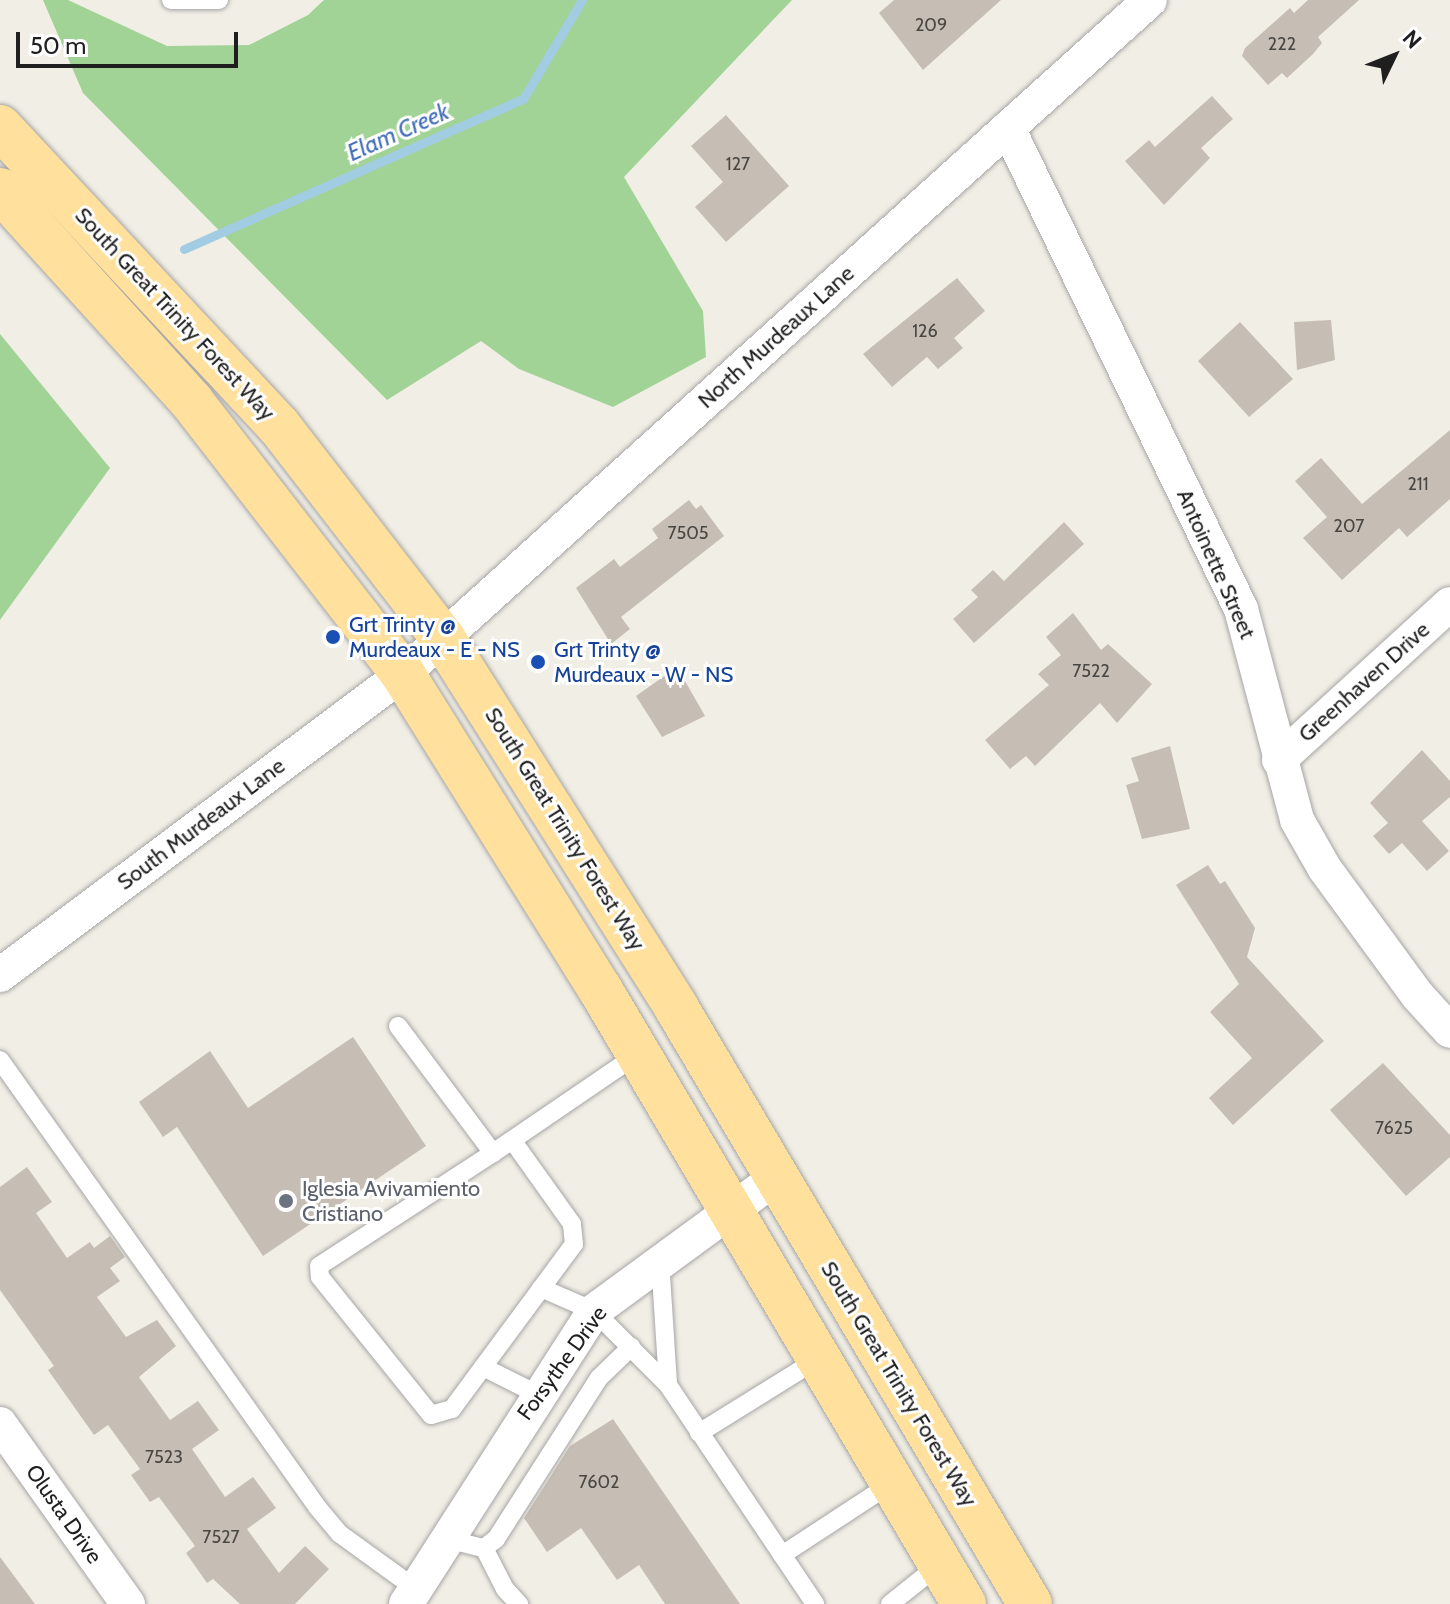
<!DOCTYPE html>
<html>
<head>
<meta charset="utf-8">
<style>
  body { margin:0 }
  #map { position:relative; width:1450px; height:1604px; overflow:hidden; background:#f1eee5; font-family:Cabin,sans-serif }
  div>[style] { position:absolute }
  .forest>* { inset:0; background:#a1d396 }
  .stream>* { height:9px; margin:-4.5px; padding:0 4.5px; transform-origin:4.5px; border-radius:4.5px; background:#a2cce2 }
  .building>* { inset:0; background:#c6beb4 }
  .roads { filter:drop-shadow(0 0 2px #a6a6a6) drop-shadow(0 0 2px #a6a6a6) }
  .lane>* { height:18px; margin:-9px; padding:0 9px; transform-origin:9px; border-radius:9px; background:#fff }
  .street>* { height:34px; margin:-17px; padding:0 17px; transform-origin:17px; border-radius:17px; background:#fff }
  .primary>* { height:44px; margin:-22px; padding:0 22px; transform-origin:22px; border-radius:22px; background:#ffe09c }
  .dots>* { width:22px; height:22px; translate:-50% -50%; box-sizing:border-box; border:4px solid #fff; border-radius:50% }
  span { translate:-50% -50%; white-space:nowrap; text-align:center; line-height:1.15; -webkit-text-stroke:6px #fff; paint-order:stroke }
  .number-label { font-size:18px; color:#494744 }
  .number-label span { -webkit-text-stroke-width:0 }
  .street-label { font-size:22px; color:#1f1f1f }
  .transit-label { font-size:22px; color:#164399 }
  .left { translate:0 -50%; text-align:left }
  .worship-label { font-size:22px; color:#5b616d }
  .water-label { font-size:24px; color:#436fb8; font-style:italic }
  .north { position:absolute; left:1354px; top:16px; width:80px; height:80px; -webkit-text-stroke:6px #fff; paint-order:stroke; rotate:47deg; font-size:22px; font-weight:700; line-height:32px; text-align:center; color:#1f1f1f }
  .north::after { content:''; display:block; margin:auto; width:28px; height:36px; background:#1f1f1f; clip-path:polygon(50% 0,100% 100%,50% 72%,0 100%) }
  .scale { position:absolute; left:16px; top:32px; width:222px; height:36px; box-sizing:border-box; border:4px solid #1f1f1f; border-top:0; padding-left:10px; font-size:24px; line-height:28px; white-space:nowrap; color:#1f1f1f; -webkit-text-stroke:6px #fff; paint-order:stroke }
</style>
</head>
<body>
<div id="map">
  <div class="forest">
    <div style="clip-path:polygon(43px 0,68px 0,167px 46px,249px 45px,308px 15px,324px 0,792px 0,624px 177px,703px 311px,706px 357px,613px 407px,519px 369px,481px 341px,387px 400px,83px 93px)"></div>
    <div style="clip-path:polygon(0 334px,110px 468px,0 620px)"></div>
  </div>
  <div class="stream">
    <div style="left:184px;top:249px;width:371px;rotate:-23.9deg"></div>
    <div style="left:523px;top:99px;width:115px;rotate:-59.2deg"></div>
  </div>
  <div class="building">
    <div style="clip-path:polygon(894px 0,1001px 0,923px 70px,879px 13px)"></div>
    <div style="clip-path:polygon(1308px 0,1359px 0,1318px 37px,1322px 43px,1313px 54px,1287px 78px,1282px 73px,1268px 85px,1242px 56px,1245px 48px,1290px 8px,1294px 13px)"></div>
    <div style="clip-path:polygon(1212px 96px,1233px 119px,1201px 148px,1210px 158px,1164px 205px,1125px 161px,1149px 140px,1155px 147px)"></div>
    <div style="clip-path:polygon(726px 115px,789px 186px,726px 242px,695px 207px,723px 182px,691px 146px)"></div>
    <div style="clip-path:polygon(957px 278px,985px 311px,954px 338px,963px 348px,938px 369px,927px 357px,892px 387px,863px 354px)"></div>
    <div style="clip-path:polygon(1331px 320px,1335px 360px,1297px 370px,1294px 322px)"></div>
    <div style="clip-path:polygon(1240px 322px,1293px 379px,1249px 417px,1198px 361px)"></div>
    <div style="clip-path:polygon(1450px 430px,1450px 499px,1407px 537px,1399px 528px,1342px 580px,1303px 538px,1327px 517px,1295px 481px,1321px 458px,1362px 504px)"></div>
    <div style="clip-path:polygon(689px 500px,696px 509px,701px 505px,724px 536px,621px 617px,630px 629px,611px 644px,576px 588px,614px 559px,620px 567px,658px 538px,652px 529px)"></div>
    <div style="clip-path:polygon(1064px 522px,1084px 544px,974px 643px,953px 619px,978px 597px,971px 590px,993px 570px,1004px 581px)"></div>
    <div style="clip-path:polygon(1073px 613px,1101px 650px,1108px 644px,1152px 684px,1117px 723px,1100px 703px,1035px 766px,1026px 756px,1010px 769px,985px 740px,1049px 685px,1038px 674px,1061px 655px,1046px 637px)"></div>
    <div style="clip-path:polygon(677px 667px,705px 716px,662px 737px,636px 696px)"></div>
    <div style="clip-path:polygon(1170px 746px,1190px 829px,1142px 839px,1126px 785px,1139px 781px,1131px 758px)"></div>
    <div style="clip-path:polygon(1422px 750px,1450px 781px,1450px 797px,1422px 821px,1449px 851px,1427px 871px,1402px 843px,1389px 854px,1373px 836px,1388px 823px,1370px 803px)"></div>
    <div style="clip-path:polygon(1208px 865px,1220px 884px,1225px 881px,1255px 928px,1247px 957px,1324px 1041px,1233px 1125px,1209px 1098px,1252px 1058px,1210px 1012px,1239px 984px,1176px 885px)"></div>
    <div style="clip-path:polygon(353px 1037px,426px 1146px,263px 1256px,177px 1127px,163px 1137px,139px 1102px,210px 1051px,248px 1108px)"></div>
    <div style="clip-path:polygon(1383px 1063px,1450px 1135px,1450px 1157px,1406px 1196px,1330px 1110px)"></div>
    <div style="clip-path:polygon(27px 1167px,52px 1202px,36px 1213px,67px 1258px,90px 1242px,94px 1248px,110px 1236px,125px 1257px,110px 1268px,120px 1281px,97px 1297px,126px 1337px,157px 1320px,176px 1346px,139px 1377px,170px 1420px,198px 1401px,219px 1430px,192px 1449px,225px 1497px,253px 1477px,276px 1508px,247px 1529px,279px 1573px,305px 1546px,329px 1569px,295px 1604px,240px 1604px,213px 1579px,207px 1583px,186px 1553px,195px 1546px,159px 1497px,150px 1502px,131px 1475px,140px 1469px,108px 1425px,94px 1435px,48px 1370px,54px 1366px,0 1290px,0 1187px)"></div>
    <div style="clip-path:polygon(613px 1419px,740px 1604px,665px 1604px,639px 1565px,617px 1580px,581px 1528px,547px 1552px,524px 1518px,570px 1446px)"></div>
    <div style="clip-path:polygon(0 1557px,35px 1604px,0 1604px)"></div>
  </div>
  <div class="roads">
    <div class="lane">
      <div style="left:171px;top:0;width:48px"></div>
      <div style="left:398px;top:1026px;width:159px;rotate:53.2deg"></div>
      <div style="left:493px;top:1153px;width:176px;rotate:-34.3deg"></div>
      <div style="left:0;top:1060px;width:549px;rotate:54.63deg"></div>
      <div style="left:318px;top:1508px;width:34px;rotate:50deg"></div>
      <div style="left:340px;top:1534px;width:94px;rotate:35.9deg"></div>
      <div style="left:493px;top:1153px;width:207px;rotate:147deg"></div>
      <div style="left:319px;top:1266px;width:11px;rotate:85deg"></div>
      <div style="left:320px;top:1277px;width:177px;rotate:51.2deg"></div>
      <div style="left:431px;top:1415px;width:22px;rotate:-16deg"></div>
      <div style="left:452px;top:1409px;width:205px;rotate:-53.5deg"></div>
      <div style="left:574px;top:1244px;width:20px;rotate:-96deg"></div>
      <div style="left:572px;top:1224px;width:103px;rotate:-125.5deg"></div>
      <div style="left:660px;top:1260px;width:125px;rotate:86.3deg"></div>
      <div style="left:668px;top:1385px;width:264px;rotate:56.1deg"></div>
      <div style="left:541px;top:1288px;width:58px;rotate:23.5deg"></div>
      <div style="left:594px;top:1311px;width:105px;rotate:45deg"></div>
      <div style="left:483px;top:1367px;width:60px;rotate:26.6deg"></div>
      <div style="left:699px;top:1433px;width:140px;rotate:-31.9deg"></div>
      <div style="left:447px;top:1539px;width:38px;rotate:14deg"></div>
      <div style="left:484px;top:1548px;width:15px;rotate:-37deg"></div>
      <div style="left:496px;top:1539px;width:191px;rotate:-57.4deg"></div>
      <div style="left:599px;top:1378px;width:45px;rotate:-44.1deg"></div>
      <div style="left:484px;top:1548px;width:46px;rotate:62.9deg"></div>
      <div style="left:505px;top:1589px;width:21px;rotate:47deg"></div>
      <div style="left:782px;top:1555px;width:131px;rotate:-33.2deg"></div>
      <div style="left:890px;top:1604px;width:64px;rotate:-38.7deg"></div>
    </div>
    <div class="street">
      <div style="left:1008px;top:128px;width:534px;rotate:64.15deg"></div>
      <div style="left:1241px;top:609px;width:218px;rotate:75.1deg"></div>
      <div style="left:1297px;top:820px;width:56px;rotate:60.3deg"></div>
      <div style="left:1325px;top:869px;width:157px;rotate:53.8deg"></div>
      <div style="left:1418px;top:996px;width:47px;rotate:47.6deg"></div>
      <div style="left:1279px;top:760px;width:231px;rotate:-42.4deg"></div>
      <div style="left:0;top:975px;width:503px;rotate:-36.76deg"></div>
      <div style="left:403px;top:674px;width:1006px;rotate:-42.06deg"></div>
      <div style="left:0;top:1424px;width:221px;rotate:54.6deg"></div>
      <div style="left:406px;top:1604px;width:348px;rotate:-57.3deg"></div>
      <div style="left:594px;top:1311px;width:225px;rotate:-36.2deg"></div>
    </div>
    <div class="primary">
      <div style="left:0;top:127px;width:409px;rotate:47deg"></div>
      <div style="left:279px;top:426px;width:268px;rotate:52.3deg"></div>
      <div style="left:443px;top:638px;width:436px;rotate:57.7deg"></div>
      <div style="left:676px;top:1007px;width:694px;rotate:59.33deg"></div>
      <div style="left:0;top:190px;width:286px;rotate:47.8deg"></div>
      <div style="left:192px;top:402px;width:344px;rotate:52.2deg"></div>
      <div style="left:403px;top:674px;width:372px;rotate:58deg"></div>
      <div style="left:600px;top:989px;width:715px;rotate:59.38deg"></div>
    </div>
  </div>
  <div class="dots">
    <div style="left:333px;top:637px;background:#1a4fb4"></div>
    <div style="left:538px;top:662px;background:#1a4fb4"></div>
    <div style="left:286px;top:1201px;background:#6b7280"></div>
  </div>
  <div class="number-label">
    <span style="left:931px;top:25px">209</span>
    <span style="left:1282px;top:44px">222</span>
    <span style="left:738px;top:164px">127</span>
    <span style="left:925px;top:331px">126</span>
    <span style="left:1418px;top:484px">211</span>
    <span style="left:1349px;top:526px">207</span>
    <span style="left:688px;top:533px">7505</span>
    <span style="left:1091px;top:671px">7522</span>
    <span style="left:1394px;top:1128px">7625</span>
    <span style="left:164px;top:1457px">7523</span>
    <span style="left:599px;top:1482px">7602</span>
    <span style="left:221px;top:1537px">7527</span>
  </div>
  <div class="street-label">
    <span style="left:175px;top:314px;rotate:47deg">South Great Trinity Forest Way</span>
    <span style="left:776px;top:337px;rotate:-42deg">North Murdeaux Lane</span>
    <span style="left:1216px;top:564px;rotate:66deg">Antoinette Street</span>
    <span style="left:1364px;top:682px;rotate:-42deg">Greenhaven Drive</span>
    <span style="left:201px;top:824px;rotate:-37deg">South Murdeaux Lane</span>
    <span style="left:565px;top:829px;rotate:58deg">South Great Trinity Forest Way</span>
    <span style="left:562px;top:1363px;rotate:-54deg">Forsythe Drive</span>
    <span style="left:899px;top:1384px;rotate:59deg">South Great Trinity Forest Way</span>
    <span style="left:64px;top:1514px;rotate:55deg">Olusta Drive</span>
  </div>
  <div class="transit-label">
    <span class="left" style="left:349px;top:637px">Grt Trinty @<br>Murdeaux - E - NS</span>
    <span class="left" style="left:554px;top:662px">Grt Trinty @<br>Murdeaux - W - NS</span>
  </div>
  <div class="worship-label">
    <span class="left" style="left:302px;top:1201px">Iglesia Avivamiento<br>Cristiano</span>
  </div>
  <div class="water-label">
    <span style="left:398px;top:132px;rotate:-24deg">Elam Creek</span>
  </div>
  <div class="north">N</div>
  <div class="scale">50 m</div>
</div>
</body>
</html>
